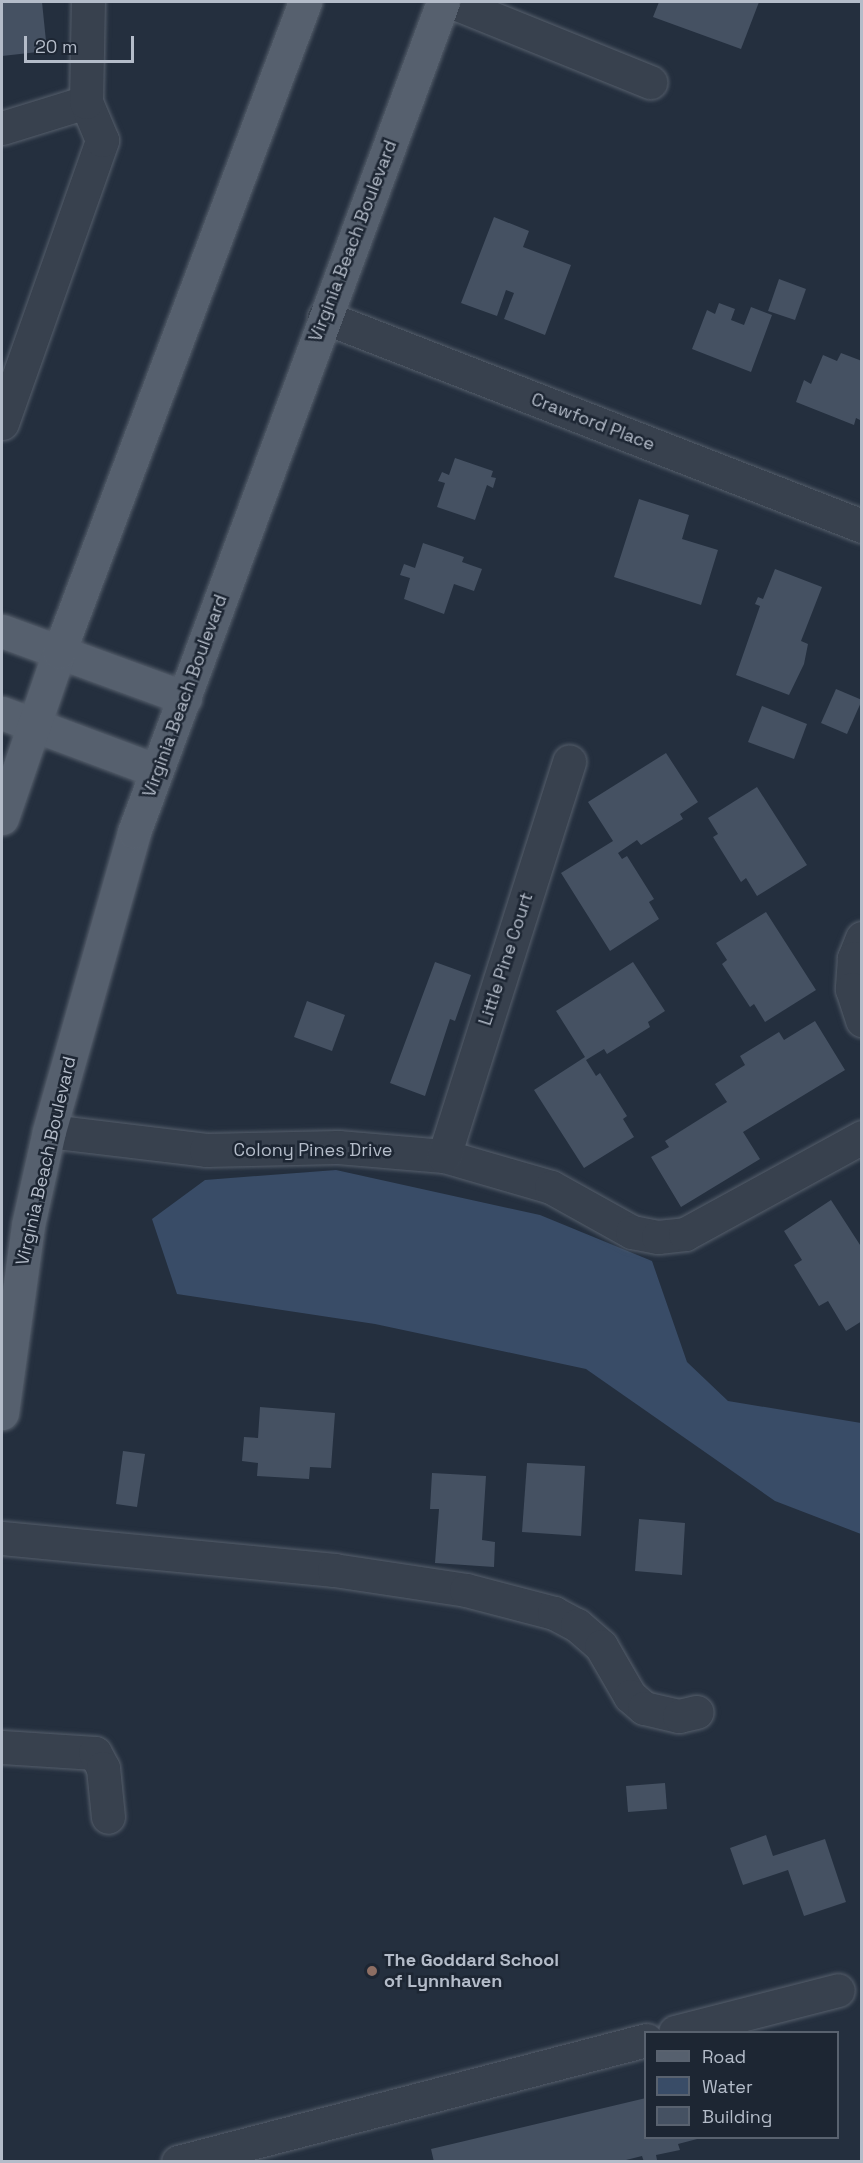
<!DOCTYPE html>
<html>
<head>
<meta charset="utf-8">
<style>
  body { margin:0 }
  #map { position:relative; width:863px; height:2163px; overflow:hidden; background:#242f3e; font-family:"Space Grotesk",sans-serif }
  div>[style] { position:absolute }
  .water>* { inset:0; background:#394c67 }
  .building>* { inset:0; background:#455162 }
  .roads { filter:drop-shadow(0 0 2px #565f6c) drop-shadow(0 0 2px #565f6c) }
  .minor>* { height:33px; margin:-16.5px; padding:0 16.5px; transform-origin:16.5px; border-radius:16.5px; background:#38414e }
  .major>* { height:33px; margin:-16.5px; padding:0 16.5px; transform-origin:16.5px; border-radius:16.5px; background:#56606e }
  .dots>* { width:16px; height:16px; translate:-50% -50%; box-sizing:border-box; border:3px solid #1d2633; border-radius:50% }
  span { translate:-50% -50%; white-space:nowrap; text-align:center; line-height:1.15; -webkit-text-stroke:5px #1d2633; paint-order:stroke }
  .street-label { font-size:18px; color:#b4bcc9 }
  .poi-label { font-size:18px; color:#b4bcc9; font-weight:700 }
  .left { translate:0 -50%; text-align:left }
  .frame { position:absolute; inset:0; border:3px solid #b4bcc9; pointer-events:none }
  .legend { position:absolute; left:644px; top:2031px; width:195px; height:108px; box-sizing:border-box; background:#1d2633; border:2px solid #59626f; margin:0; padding:8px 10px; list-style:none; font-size:18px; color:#b4bcc9 }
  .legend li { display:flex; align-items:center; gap:12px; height:30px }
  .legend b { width:30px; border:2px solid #59626f }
  .scale { position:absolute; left:24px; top:36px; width:110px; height:27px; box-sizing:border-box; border:3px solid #b4bcc9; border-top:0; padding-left:8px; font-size:18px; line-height:21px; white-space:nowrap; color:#b4bcc9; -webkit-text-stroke:4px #1d2633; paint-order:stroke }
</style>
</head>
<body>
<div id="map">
  <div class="water">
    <div style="clip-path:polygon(336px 1170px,540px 1215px,652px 1261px,687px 1362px,728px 1401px,861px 1423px,861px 1534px,775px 1501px,586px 1369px,375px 1324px,177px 1294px,152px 1219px,205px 1180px)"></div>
  </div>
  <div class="building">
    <div style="clip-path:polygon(2px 2px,42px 2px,47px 51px,2px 56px)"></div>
    <div style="clip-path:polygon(659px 2px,759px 2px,741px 49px,653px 17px)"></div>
    <div style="clip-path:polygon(494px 217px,529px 231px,523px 247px,571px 265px,545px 335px,504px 319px,514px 293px,506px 290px,497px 316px,461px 303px)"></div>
    <div style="clip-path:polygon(779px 279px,806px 289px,795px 320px,768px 311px)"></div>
    <div style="clip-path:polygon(719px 303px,735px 309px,731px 320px,744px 325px,751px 307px,772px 315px,751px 372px,692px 349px,707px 310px,715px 314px)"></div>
    <div style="clip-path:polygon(841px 353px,862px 361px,862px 421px,856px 418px,854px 425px,796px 402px,804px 380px,811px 384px,823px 355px,837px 361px)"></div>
    <div style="clip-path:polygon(455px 458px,493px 471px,491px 477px,496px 478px,493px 488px,487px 485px,475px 520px,437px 507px,445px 483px,438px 481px,442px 472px,449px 475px)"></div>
    <div style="clip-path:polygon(639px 499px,689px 515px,682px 539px,718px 550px,701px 605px,614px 577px)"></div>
    <div style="clip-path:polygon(423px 543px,464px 557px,462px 562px,482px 569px,474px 591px,454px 584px,444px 614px,404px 599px,410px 578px,400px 575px,404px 564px,415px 568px)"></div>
    <div style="clip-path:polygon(775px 569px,822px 587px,801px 641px,808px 644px,804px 664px,789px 695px,736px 675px,760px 606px,755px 604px,758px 597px,763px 599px)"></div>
    <div style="clip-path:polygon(836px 689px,862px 700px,847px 734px,821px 723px)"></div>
    <div style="clip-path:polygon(762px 706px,807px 724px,794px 759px,748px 742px)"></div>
    <div style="clip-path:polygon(666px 753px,698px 802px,680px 814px,683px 819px,641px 845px,637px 840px,618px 853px,622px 859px,627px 856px,654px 899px,649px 902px,659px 919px,610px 951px,561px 873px,613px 841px,588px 802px)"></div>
    <div style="clip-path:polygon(757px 787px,807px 865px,757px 896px,746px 878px,741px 882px,713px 837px,718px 834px,708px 818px)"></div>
    <div style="clip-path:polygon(766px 912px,816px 990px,765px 1022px,754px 1004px,750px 1007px,722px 964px,727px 960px,716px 943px)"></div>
    <div style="clip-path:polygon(435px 962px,471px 975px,455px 1021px,450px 1019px,425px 1096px,390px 1083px)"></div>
    <div style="clip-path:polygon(633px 962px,665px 1011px,648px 1022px,650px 1027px,607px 1054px,604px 1049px,586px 1060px,596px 1076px,600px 1073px,627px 1116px,623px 1119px,634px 1137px,584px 1168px,534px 1090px,585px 1057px,556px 1011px)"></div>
    <div style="clip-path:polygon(307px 1001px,345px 1015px,332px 1051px,294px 1037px)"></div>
    <div style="clip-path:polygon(815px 1021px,845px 1070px,743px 1132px,760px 1159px,681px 1207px,651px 1157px,669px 1147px,665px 1141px,727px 1102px,715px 1084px,745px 1065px,740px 1056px,779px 1032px,784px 1040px)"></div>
    <div style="clip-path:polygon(831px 1200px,862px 1248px,862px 1321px,846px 1331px,828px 1301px,819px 1306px,794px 1265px,802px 1260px,784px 1231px)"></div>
    <div style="clip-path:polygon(260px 1407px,335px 1413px,331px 1468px,310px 1467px,309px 1479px,257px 1476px,258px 1463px,242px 1461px,244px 1437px,258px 1438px)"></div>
    <div style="clip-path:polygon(123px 1451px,145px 1454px,137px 1507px,116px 1504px)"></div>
    <div style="clip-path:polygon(527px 1463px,585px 1466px,581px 1536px,522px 1532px)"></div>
    <div style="clip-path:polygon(432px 1473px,486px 1476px,482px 1540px,495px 1542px,494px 1567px,435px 1563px,439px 1509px,430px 1509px)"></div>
    <div style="clip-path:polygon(639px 1519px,685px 1523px,682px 1575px,635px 1571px)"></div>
    <div style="clip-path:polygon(665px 1783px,667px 1809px,628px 1812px,626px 1786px)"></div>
    <div style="clip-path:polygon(766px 1835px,773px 1856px,825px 1839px,846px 1902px,804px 1916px,788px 1870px,743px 1885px,730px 1848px)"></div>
    <div style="clip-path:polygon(646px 2098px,646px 2138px,701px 2138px,678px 2144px,680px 2150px,656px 2155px,657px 2160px,653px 2162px,644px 2162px,642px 2156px,618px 2162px,434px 2162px,431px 2149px)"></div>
  </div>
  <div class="roads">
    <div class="minor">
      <div style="left:452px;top:2px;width:214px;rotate:22deg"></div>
      <div style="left:2px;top:128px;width:88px;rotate:-17.2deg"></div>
      <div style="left:324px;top:317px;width:577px;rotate:21.23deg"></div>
      <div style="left:2px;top:423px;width:300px;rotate:-70.5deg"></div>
      <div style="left:102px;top:140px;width:41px;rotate:-112.8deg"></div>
      <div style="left:86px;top:102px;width:100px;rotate:-88.9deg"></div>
      <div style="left:862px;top:938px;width:22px;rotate:112deg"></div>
      <div style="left:854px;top:958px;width:31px;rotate:94deg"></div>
      <div style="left:852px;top:989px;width:33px;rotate:72deg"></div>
      <div style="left:49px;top:1131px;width:158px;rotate:6.9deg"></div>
      <div style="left:206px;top:1150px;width:132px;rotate:-1.3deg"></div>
      <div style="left:338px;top:1147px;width:106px;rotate:4.9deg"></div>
      <div style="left:444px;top:1156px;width:111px;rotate:16.2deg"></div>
      <div style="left:551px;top:1187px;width:93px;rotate:29.1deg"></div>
      <div style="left:632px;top:1232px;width:26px;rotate:11deg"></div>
      <div style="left:658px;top:1237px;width:27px;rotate:-6deg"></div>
      <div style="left:685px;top:1234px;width:202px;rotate:-28.7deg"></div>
      <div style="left:444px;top:1156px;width:414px;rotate:-72.4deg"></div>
      <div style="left:2px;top:1538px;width:334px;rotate:5.5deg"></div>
      <div style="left:334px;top:1570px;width:134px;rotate:8.6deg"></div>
      <div style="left:466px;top:1590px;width:91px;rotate:14.6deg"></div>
      <div style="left:554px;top:1613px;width:26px;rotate:28deg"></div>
      <div style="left:577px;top:1625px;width:32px;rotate:41deg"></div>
      <div style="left:601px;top:1646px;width:58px;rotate:59.9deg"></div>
      <div style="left:630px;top:1696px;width:18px;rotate:41deg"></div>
      <div style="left:644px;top:1708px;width:36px;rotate:13deg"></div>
      <div style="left:679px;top:1716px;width:18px;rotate:-13deg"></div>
      <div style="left:2px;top:1747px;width:93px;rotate:3.7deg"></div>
      <div style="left:95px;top:1753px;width:17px;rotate:62deg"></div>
      <div style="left:103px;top:1768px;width:49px;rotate:84.2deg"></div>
      <div style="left:675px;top:2032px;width:168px;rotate:-14.4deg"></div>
      <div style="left:178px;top:2162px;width:484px;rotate:-14.6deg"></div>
    </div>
    <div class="major">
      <div style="left:2px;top:631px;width:195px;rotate:20.1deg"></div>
      <div style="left:2px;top:713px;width:165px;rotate:20.5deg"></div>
      <div style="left:2px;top:818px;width:176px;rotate:-71deg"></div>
      <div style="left:59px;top:652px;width:695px;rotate:-69.27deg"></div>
      <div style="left:2px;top:1413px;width:190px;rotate:-82.1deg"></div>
      <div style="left:28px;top:1225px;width:96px;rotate:-77.4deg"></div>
      <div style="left:49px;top:1131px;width:311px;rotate:-74.1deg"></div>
      <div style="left:134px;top:832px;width:886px;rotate:-69.58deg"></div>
    </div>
  </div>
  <div class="dots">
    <div style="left:372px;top:1971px;background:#8d6e63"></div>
  </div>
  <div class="street-label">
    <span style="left:353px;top:241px;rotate:-69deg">Virginia Beach Boulevard</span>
    <span style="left:593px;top:422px;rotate:21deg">Crawford Place</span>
    <span style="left:185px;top:696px;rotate:-70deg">Virginia Beach Boulevard</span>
    <span style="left:506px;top:959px;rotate:-72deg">Little Pine Court</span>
    <span style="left:313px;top:1150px">Colony Pines Drive</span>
    <span style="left:46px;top:1161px;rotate:-77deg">Virginia Beach Boulevard</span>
  </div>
  <div class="poi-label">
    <span class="left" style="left:384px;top:1971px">The Goddard School<br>of Lynnhaven</span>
  </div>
  <div class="frame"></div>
  <ul class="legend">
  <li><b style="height:8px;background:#56606e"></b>Road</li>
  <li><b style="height:16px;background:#394c67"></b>Water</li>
  <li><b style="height:16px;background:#455162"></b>Building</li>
  </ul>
  <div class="scale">20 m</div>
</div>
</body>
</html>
